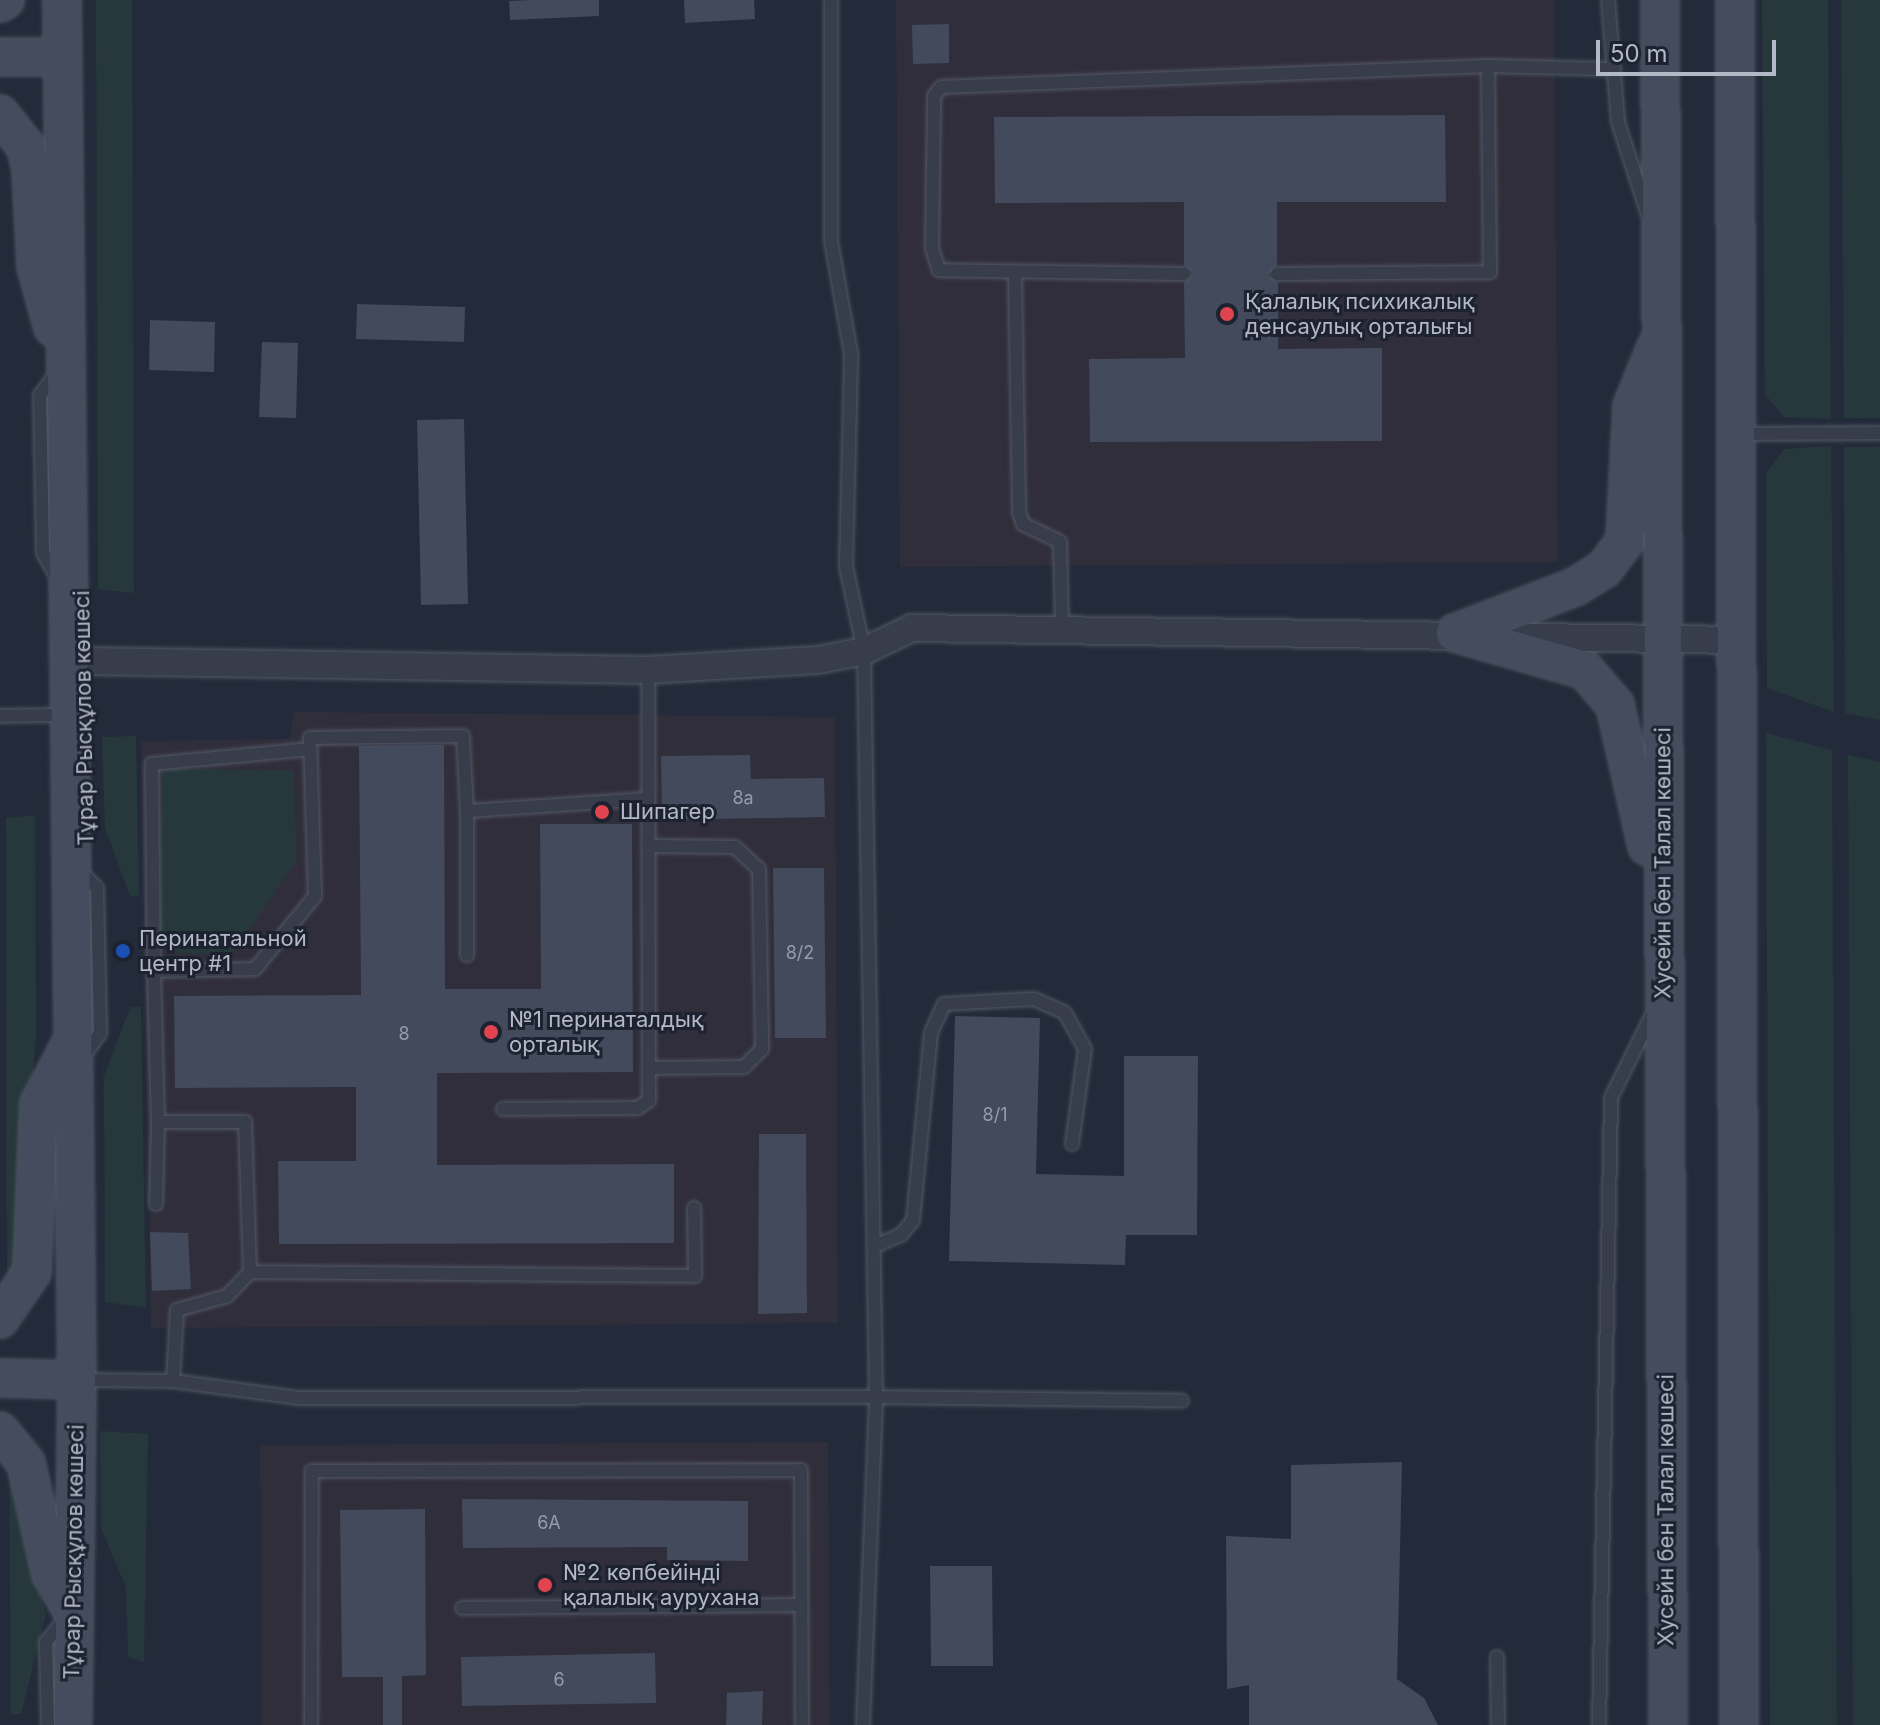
<!DOCTYPE html>
<html>
<head>
<meta charset="utf-8">
<style>
  body { margin:0 }
  #map { position:relative; width:1880px; height:1725px; overflow:hidden; background:#232b3a; font-family:Inter,sans-serif }
  div>[style] { position:absolute }
  .medical>* { inset:0; background:#312e3b }
  .green>* { inset:0; background:#26383c }
  .building>* { inset:0; background:#424a5b }
  .roads { filter:drop-shadow(0 0 2px #525865) drop-shadow(0 0 2px #525865) }
  .lane>* { height:12px; margin:-6px; padding:0 6px; transform-origin:6px; border-radius:6px; background:#373d4a }
  .street>* { height:26px; margin:-13px; padding:0 13px; transform-origin:13px; border-radius:13px; background:#373d4a }
  .secondary>* { height:36px; margin:-18px; padding:0 18px; transform-origin:18px; border-radius:18px; background:#454c5d }
  .dots>* { width:22px; height:22px; translate:-50% -50%; box-sizing:border-box; border:4px solid #1c222f; border-radius:50% }
  span { translate:-50% -50%; white-space:nowrap; text-align:center; line-height:1.15; -webkit-text-stroke:6px #1c222f; paint-order:stroke }
  .number-label { font-size:18px; color:#969cab }
  .number-label span { -webkit-text-stroke-width:0 }
  .poi-label { font-size:22px; color:#b2b8c6 }
  .left { translate:0 -50%; text-align:left }
  .street-label { font-size:22px; color:#b2b8c6 }
  .scale { position:absolute; left:1596px; top:40px; width:180px; height:36px; box-sizing:border-box; border:4px solid #b2b8c6; border-top:0; padding-left:10px; font-size:24px; line-height:28px; white-space:nowrap; color:#b2b8c6; -webkit-text-stroke:6px #1c222f; paint-order:stroke }
</style>
</head>
<body>
<div id="map">
  <div class="medical">
    <div style="clip-path:polygon(896px 0,1554px 0,1558px 562px,900px 567px)"></div>
    <div style="clip-path:polygon(293px 712px,835px 717px,838px 1323px,151px 1328px,141px 741px,290px 739px)"></div>
    <div style="clip-path:polygon(828px 1442px,830px 1725px,262px 1725px,260px 1445px)"></div>
  </div>
  <div class="green">
    <div style="clip-path:polygon(96px 0,132px 0,134px 593px,98px 589px)"></div>
    <div style="clip-path:polygon(1762px 0,1828px 0,1831px 419px,1784px 417px,1765px 394px)"></div>
    <div style="clip-path:polygon(1841px 0,1880px 0,1880px 418px,1844px 418px)"></div>
    <div style="clip-path:polygon(1831px 446px,1834px 712px,1767px 688px,1766px 474px,1784px 449px)"></div>
    <div style="clip-path:polygon(1844px 447px,1880px 447px,1880px 720px,1845px 713px)"></div>
    <div style="clip-path:polygon(1766px 733px,1832px 750px,1837px 1725px,1770px 1725px)"></div>
    <div style="clip-path:polygon(136px 736px,139px 896px,130px 896px,105px 828px,102px 737px)"></div>
    <div style="clip-path:polygon(1848px 755px,1880px 762px,1880px 1725px,1853px 1725px)"></div>
    <div style="clip-path:polygon(162px 769px,294px 770px,296px 862px,233px 954px,169px 953px,158px 941px)"></div>
    <div style="clip-path:polygon(35px 815px,36px 1035px,18px 1271px,7px 1281px,6px 818px)"></div>
    <div style="clip-path:polygon(130px 1007px,141px 1007px,146px 1308px,105px 1302px,104px 1076px)"></div>
    <div style="clip-path:polygon(100px 1431px,148px 1434px,144px 1662px,128px 1657px,126px 1587px,101px 1528px)"></div>
    <div style="clip-path:polygon(9px 1469px,46px 1615px,21px 1714px,11px 1714px,11px 1725px)"></div>
  </div>
  <div class="building">
    <div style="clip-path:polygon(530px 0,599px 0,599px 16px,510px 20px,509px 1px)"></div>
    <div style="clip-path:polygon(684px 0,754px 0,755px 19px,685px 23px)"></div>
    <div style="clip-path:polygon(949px 24px,949px 63px,913px 64px,912px 25px)"></div>
    <div style="clip-path:polygon(1445px 115px,1446px 202px,1277px 202px,1277px 265px,1268px 275px,1278px 283px,1278px 349px,1382px 348px,1382px 441px,1090px 442px,1089px 359px,1185px 358px,1184px 283px,1193px 273px,1184px 265px,1184px 202px,995px 203px,994px 117px)"></div>
    <div style="clip-path:polygon(357px 304px,465px 307px,464px 342px,356px 339px)"></div>
    <div style="clip-path:polygon(150px 320px,215px 322px,214px 372px,149px 370px)"></div>
    <div style="clip-path:polygon(262px 342px,298px 343px,296px 418px,259px 417px)"></div>
    <div style="clip-path:polygon(464px 419px,468px 604px,421px 605px,417px 420px)"></div>
    <div style="clip-path:polygon(444px 745px,445px 989px,541px 989px,540px 824px,632px 824px,633px 1072px,437px 1073px,437px 1165px,674px 1164px,674px 1243px,279px 1244px,278px 1161px,356px 1161px,356px 1087px,175px 1088px,174px 996px,361px 995px,359px 746px)"></div>
    <div style="clip-path:polygon(750px 755px,751px 779px,824px 778px,825px 817px,662px 820px,661px 756px)"></div>
    <div style="clip-path:polygon(773px 868px,824px 868px,826px 1038px,775px 1038px)"></div>
    <div style="clip-path:polygon(955px 1016px,1040px 1018px,1036px 1174px,1124px 1176px,1124px 1056px,1198px 1056px,1197px 1235px,1126px 1235px,1125px 1265px,949px 1261px)"></div>
    <div style="clip-path:polygon(759px 1134px,806px 1134px,807px 1313px,758px 1314px)"></div>
    <div style="clip-path:polygon(150px 1232px,188px 1233px,191px 1289px,152px 1291px)"></div>
    <div style="clip-path:polygon(1402px 1462px,1397px 1679px,1424px 1698px,1438px 1725px,1249px 1725px,1249px 1685px,1227px 1689px,1226px 1536px,1291px 1539px,1291px 1465px)"></div>
    <div style="clip-path:polygon(462px 1499px,748px 1501px,748px 1561px,667px 1560px,667px 1547px,463px 1548px)"></div>
    <div style="clip-path:polygon(425px 1509px,426px 1675px,402px 1676px,402px 1725px,383px 1725px,383px 1677px,342px 1677px,340px 1510px)"></div>
    <div style="clip-path:polygon(930px 1566px,992px 1566px,993px 1666px,931px 1666px)"></div>
    <div style="clip-path:polygon(655px 1653px,656px 1703px,462px 1706px,461px 1657px)"></div>
    <div style="clip-path:polygon(763px 1691px,762px 1725px,726px 1725px,727px 1693px)"></div>
  </div>
  <div class="roads">
    <div class="lane">
      <div style="left:1608px;top:0;width:122px;rotate:85.3deg"></div>
      <div style="left:1618px;top:122px;width:98px;rotate:72.1deg"></div>
      <div style="left:1184px;top:274px;width:245px;rotate:-179.1deg"></div>
      <div style="left:939px;top:270px;width:23px;rotate:-108deg"></div>
      <div style="left:932px;top:248px;width:152px;rotate:-89.2deg"></div>
      <div style="left:934px;top:96px;width:11px;rotate:-52deg"></div>
      <div style="left:941px;top:87px;width:547px;rotate:-2.2deg"></div>
      <div style="left:1488px;top:66px;width:120px;rotate:1.4deg"></div>
      <div style="left:1277px;top:274px;width:213px;rotate:-0.5deg"></div>
      <div style="left:1490px;top:272px;width:206px;rotate:-90.6deg"></div>
      <div style="left:1015px;top:275px;width:237px;rotate:89deg"></div>
      <div style="left:1019px;top:512px;width:13px;rotate:72deg"></div>
      <div style="left:1023px;top:524px;width:41px;rotate:25.9deg"></div>
      <div style="left:1060px;top:542px;width:84px;rotate:88.6deg"></div>
      <div style="left:57px;top:372px;width:29px;rotate:126deg"></div>
      <div style="left:40px;top:395px;width:158px;rotate:88.9deg"></div>
      <div style="left:43px;top:553px;width:28px;rotate:60deg"></div>
      <div style="left:1739px;top:434px;width:141px;rotate:-0.4deg"></div>
      <div style="left:0;top:716px;width:66px;rotate:-0.9deg"></div>
      <div style="left:467px;top:811px;width:75px;rotate:-93.1deg"></div>
      <div style="left:463px;top:736px;width:153px;rotate:179.3deg"></div>
      <div style="left:310px;top:738px;width:158px;rotate:88.2deg"></div>
      <div style="left:315px;top:896px;width:94px;rotate:129.4deg"></div>
      <div style="left:255px;top:969px;width:101px;rotate:178.9deg"></div>
      <div style="left:154px;top:971px;width:151px;rotate:88.5deg"></div>
      <div style="left:158px;top:1122px;width:87px"></div>
      <div style="left:245px;top:1122px;width:150px;rotate:88.1deg"></div>
      <div style="left:250px;top:1272px;width:445px;rotate:0.5deg"></div>
      <div style="left:695px;top:1276px;width:68px;rotate:-90.8deg"></div>
      <div style="left:648px;top:846px;width:87px;rotate:0.7deg"></div>
      <div style="left:735px;top:847px;width:33px;rotate:43deg"></div>
      <div style="left:759px;top:869px;width:180px;rotate:89deg"></div>
      <div style="left:762px;top:1049px;width:25px;rotate:135deg"></div>
      <div style="left:744px;top:1067px;width:94px;rotate:179.4deg"></div>
      <div style="left:86px;top:877px;width:16px;rotate:45deg"></div>
      <div style="left:97px;top:888px;width:145px;rotate:88.8deg"></div>
      <div style="left:100px;top:1033px;width:21px;rotate:125deg"></div>
      <div style="left:467px;top:955px;width:144px;rotate:-90deg"></div>
      <div style="left:467px;top:811px;width:181px;rotate:-3.8deg"></div>
      <div style="left:154px;top:971px;width:207px;rotate:-90.6deg"></div>
      <div style="left:152px;top:764px;width:159px;rotate:-5.4deg"></div>
      <div style="left:503px;top:1109px;width:135px;rotate:-0.4deg"></div>
      <div style="left:638px;top:1108px;width:14px;rotate:-36deg"></div>
      <div style="left:649px;top:1100px;width:430px;rotate:-90.1deg"></div>
      <div style="left:156px;top:1204px;width:82px;rotate:-88.6deg"></div>
      <div style="left:877px;top:1245px;width:26px;rotate:-23deg"></div>
      <div style="left:901px;top:1235px;width:19px;rotate:-51deg"></div>
      <div style="left:913px;top:1220px;width:188px;rotate:-84.5deg"></div>
      <div style="left:931px;top:1033px;width:32px;rotate:-66deg"></div>
      <div style="left:944px;top:1004px;width:90px;rotate:-3.2deg"></div>
      <div style="left:1034px;top:999px;width:34px;rotate:24deg"></div>
      <div style="left:1065px;top:1013px;width:41px;rotate:60.9deg"></div>
      <div style="left:1085px;top:1049px;width:96px;rotate:97.8deg"></div>
      <div style="left:81px;top:1380px;width:92px;rotate:0.6deg"></div>
      <div style="left:173px;top:1381px;width:126px;rotate:7.7deg"></div>
      <div style="left:298px;top:1398px;width:578px;rotate:-0.1deg"></div>
      <div style="left:876px;top:1397px;width:746px;rotate:-90.92deg"></div>
      <div style="left:864px;top:651px;width:87px;rotate:-102deg"></div>
      <div style="left:846px;top:566px;width:212px;rotate:-88.6deg"></div>
      <div style="left:851px;top:354px;width:115px;rotate:-100deg"></div>
      <div style="left:831px;top:241px;width:241px;rotate:-90deg"></div>
      <div style="left:173px;top:1381px;width:71px;rotate:-86.8deg"></div>
      <div style="left:177px;top:1310px;width:52px;rotate:-15.6deg"></div>
      <div style="left:227px;top:1296px;width:33px;rotate:-46deg"></div>
      <div style="left:462px;top:1608px;width:339px;rotate:-0.5deg"></div>
      <div style="left:1497px;top:1657px;width:68px;rotate:89.2deg"></div>
      <div style="left:48px;top:1725px;width:83px;rotate:-91.4deg"></div>
      <div style="left:46px;top:1642px;width:30px;rotate:-50deg"></div>
      <div style="left:311px;top:1725px;width:254px;rotate:-89.8deg"></div>
      <div style="left:312px;top:1471px;width:489px;rotate:-0.1deg"></div>
      <div style="left:801px;top:1470px;width:255px;rotate:89.8deg"></div>
      <div style="left:863px;top:1725px;width:328px;rotate:-87.7deg"></div>
      <div style="left:876px;top:1397px;width:306px;rotate:0.7deg"></div>
      <div style="left:1599px;top:1725px;width:627px;rotate:-88.9deg"></div>
      <div style="left:1611px;top:1098px;width:97px;rotate:-63.7deg"></div>
    </div>
    <div class="street">
      <div style="left:83px;top:661px;width:565px;rotate:0.91deg"></div>
      <div style="left:648px;top:670px;width:170px;rotate:-3.4deg"></div>
      <div style="left:818px;top:660px;width:47px;rotate:-11.1deg"></div>
      <div style="left:864px;top:651px;width:53px;rotate:-25.6deg"></div>
      <div style="left:912px;top:628px;width:824px;rotate:0.83deg"></div>
    </div>
    <div class="secondary">
      <div style="left:62px;top:0;width:1380px;rotate:89.38deg"></div>
      <div style="left:77px;top:1380px;width:345px;rotate:90.7deg"></div>
      <div style="left:1660px;top:0;width:1725px;rotate:89.73deg"></div>
      <div style="left:1735px;top:0;width:1725px;rotate:89.87deg"></div>
      <div style="left:0;top:3px;width:6px;rotate:-31deg"></div>
      <div style="left:0;top:57px;width:62px"></div>
      <div style="left:0;top:114px;width:42px;rotate:51.8deg"></div>
      <div style="left:26px;top:147px;width:23px;rotate:77deg"></div>
      <div style="left:31px;top:169px;width:97px;rotate:87deg"></div>
      <div style="left:36px;top:266px;width:64px;rotate:74.7deg"></div>
      <div style="left:1455px;top:633px;width:129px;rotate:-21deg"></div>
      <div style="left:1575px;top:587px;width:34px;rotate:-32deg"></div>
      <div style="left:1604px;top:569px;width:35px;rotate:-53deg"></div>
      <div style="left:1625px;top:541px;width:135px;rotate:-87deg"></div>
      <div style="left:1632px;top:406px;width:66px;rotate:-67.7deg"></div>
      <div style="left:1455px;top:633px;width:135px;rotate:15.9deg"></div>
      <div style="left:1585px;top:670px;width:46px;rotate:49.4deg"></div>
      <div style="left:1615px;top:705px;width:145px;rotate:77.2deg"></div>
      <div style="left:0;top:1319px;width:57px;rotate:-55.8deg"></div>
      <div style="left:32px;top:1272px;width:168px;rotate:-87.6deg"></div>
      <div style="left:39px;top:1104px;width:71px;rotate:-62.4deg"></div>
      <div style="left:0;top:1378px;width:77px;rotate:1.5deg"></div>
      <div style="left:0;top:1431px;width:41px;rotate:50.9deg"></div>
      <div style="left:26px;top:1463px;width:114px;rotate:77.3deg"></div>
      <div style="left:51px;top:1574px;width:38px;rotate:60deg"></div>
    </div>
  </div>
  <div class="dots">
    <div style="left:1227px;top:314px;background:#e0444e"></div>
    <div style="left:602px;top:812px;background:#e0444e"></div>
    <div style="left:123px;top:951px;background:#1a4fb4"></div>
    <div style="left:491px;top:1032px;background:#e0444e"></div>
    <div style="left:545px;top:1585px;background:#e0444e"></div>
  </div>
  <div class="number-label">
    <span style="left:743px;top:798px">8а</span>
    <span style="left:800px;top:953px">8/2</span>
    <span style="left:404px;top:1034px">8</span>
    <span style="left:995px;top:1115px">8/1</span>
    <span style="left:549px;top:1523px">6А</span>
    <span style="left:559px;top:1680px">6</span>
  </div>
  <div class="poi-label">
    <span class="left" style="left:1245px;top:314px">Қалалық психикалық<br>денсаулық орталығы</span>
    <span class="left" style="left:620px;top:812px">Шипагер</span>
    <span class="left" style="left:139px;top:951px">Перинатальной<br>центр #1</span>
    <span class="left" style="left:509px;top:1032px">№1 перинаталдық<br>орталық</span>
    <span class="left" style="left:563px;top:1585px">№2 көпбейінді<br>қалалық аурухана</span>
  </div>
  <div class="street-label">
    <span style="left:84px;top:718px;rotate:-91deg">Тұрар Рысқұлов көшесі</span>
    <span style="left:1663px;top:863px;rotate:-90deg">Хусейн бен Талал көшесі</span>
    <span style="left:1666px;top:1510px;rotate:-90deg">Хусейн бен Талал көшесі</span>
    <span style="left:74px;top:1552px;rotate:-89deg">Тұрар Рысқұлов көшесі</span>
  </div>
  <div class="scale">50 m</div>
</div>
</body>
</html>
